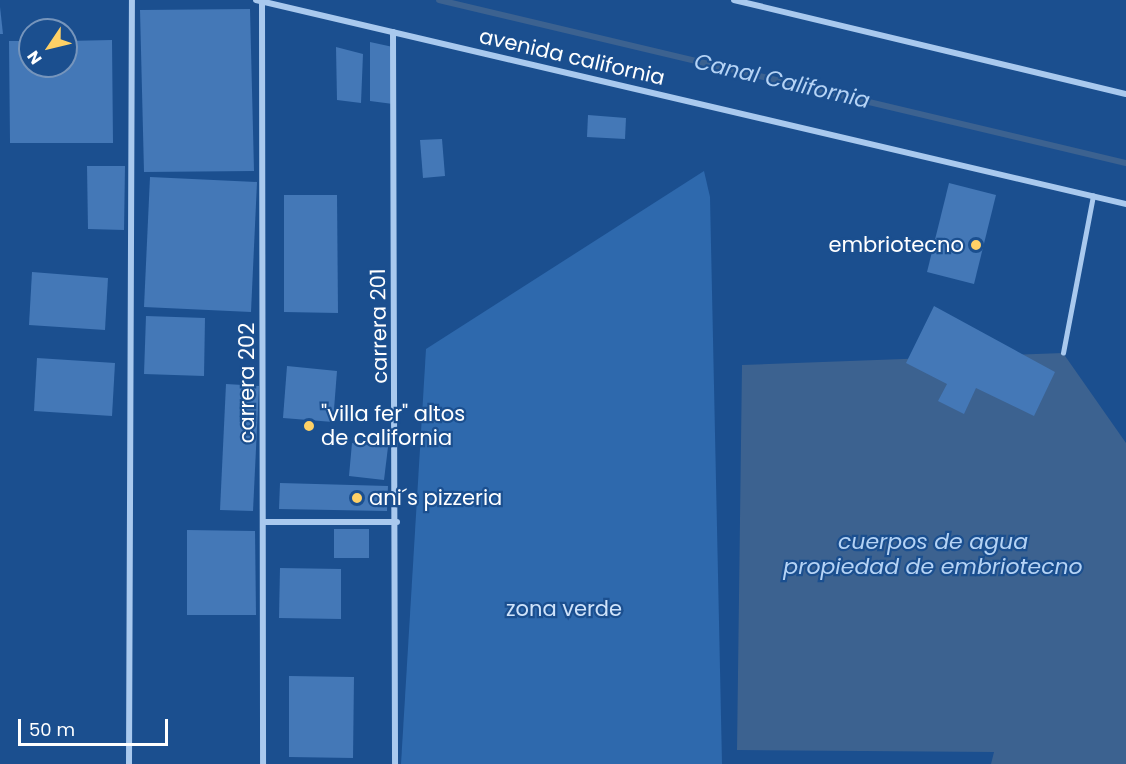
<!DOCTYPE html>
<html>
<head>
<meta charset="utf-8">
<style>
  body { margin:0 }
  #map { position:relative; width:1126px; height:764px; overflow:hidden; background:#1b4f8f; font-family:Poppins,sans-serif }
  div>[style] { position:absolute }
  .green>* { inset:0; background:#2e69ad }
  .water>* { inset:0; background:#3c6290 }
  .stream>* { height:6px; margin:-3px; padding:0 3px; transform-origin:3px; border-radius:3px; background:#3c6290 }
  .building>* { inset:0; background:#4478b7 }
  .lane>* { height:4.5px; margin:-2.25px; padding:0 2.25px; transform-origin:2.25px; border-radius:2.25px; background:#a9c9ee }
  .street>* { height:6px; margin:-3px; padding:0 3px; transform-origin:3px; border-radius:3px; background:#a9c9ee }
  .dots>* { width:16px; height:16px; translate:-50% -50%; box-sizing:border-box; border:3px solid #1b4f8f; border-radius:50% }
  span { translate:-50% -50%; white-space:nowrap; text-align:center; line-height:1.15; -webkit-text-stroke:4.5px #1b4f8f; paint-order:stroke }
  .street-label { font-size:21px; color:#fff }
  .poi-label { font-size:21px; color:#fff }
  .right { translate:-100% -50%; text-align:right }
  .left { translate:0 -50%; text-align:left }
  .park-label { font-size:21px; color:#cfe3fa }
  .water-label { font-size:22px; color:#b5d3f5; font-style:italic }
  .north { position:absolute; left:18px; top:18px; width:60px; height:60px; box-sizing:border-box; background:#1b4f8f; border:2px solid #7695bc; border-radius:50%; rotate:235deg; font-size:16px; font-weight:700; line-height:24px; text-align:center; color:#fff }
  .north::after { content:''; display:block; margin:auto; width:21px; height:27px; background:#ffd166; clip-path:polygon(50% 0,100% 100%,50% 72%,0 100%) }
  .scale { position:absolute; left:18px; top:719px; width:150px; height:27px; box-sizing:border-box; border:3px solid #fff; border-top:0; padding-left:8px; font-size:18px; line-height:21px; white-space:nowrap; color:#fff; -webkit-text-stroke:4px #1b4f8f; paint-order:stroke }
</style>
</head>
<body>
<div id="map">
  <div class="green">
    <div style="clip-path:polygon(704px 171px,710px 197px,722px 764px,401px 764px,426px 349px)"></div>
  </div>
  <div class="water">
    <div style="clip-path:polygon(1063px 353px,1126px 443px,1126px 764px,991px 764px,994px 752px,737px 750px,742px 365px)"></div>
  </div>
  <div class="stream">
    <div style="left:439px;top:0;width:706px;rotate:13.35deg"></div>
  </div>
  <div class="building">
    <div style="clip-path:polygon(0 7px,3px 34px,0 34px)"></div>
    <div style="clip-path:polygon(250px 9px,254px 171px,144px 172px,140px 10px)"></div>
    <div style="clip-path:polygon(112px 40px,113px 143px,10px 143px,9px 41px,30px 41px,30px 66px,66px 66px,66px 41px)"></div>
    <div style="clip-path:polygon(370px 42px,393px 47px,393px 104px,370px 101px)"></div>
    <div style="clip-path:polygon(336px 47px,363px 54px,361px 103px,337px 100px)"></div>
    <div style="clip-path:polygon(588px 115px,626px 118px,625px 139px,587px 137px)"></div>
    <div style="clip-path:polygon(442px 139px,445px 176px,423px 178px,420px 140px)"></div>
    <div style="clip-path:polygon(87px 166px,125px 166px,124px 230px,88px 229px)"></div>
    <div style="clip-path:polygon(150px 177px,257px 182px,251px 312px,144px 307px)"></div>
    <div style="clip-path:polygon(949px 183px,996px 195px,974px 284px,927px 272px)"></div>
    <div style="clip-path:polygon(284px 195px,337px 195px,338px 313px,284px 312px)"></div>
    <div style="clip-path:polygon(32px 272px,108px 278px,105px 330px,29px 325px)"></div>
    <div style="clip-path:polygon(934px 306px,1055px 372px,1034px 416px,976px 388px,964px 414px,938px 401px,947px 384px,906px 363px)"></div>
    <div style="clip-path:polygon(146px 316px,205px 318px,204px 376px,144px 374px)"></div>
    <div style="clip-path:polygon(37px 358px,115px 363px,112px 416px,34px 411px)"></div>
    <div style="clip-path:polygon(287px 366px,337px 371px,333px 422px,283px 418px)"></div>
    <div style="clip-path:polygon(226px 384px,259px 386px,253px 511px,220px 510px)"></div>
    <div style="clip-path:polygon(352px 443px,388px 447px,384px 480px,349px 476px)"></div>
    <div style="clip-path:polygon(280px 483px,388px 486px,387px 511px,279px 509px)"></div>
    <div style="clip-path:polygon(334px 529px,369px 529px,369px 558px,334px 558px)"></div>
    <div style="clip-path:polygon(187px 530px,255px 531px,256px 615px,187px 615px)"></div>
    <div style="clip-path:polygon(280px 568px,341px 569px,341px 619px,279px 618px)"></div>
    <div style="clip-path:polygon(289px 676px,354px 677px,353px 758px,289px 757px)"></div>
  </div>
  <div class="lane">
    <div style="left:1063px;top:353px;width:160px;rotate:-79.2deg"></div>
  </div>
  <div class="street">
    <div style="left:256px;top:0;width:894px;rotate:13.2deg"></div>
    <div style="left:734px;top:0;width:403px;rotate:13.5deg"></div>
    <div style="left:262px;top:1px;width:763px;rotate:89.92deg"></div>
    <div style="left:393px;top:32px;width:732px;rotate:89.84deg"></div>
    <div style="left:265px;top:522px;width:132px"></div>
    <div style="left:129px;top:764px;width:764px;rotate:-89.78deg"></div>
  </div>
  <div class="dots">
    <div style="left:976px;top:245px;background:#ffd166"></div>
    <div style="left:309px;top:426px;background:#ffd166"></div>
    <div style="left:357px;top:498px;background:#ffd166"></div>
  </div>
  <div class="street-label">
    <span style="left:572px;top:57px;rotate:13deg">avenida california</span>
    <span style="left:379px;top:326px;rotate:-91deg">carrera 201</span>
    <span style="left:247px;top:383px;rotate:-90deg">carrera 202</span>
  </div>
  <div class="poi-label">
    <span class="right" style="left:964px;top:245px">embriotecno</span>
    <span class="left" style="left:321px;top:426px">"villa fer" altos<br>de california</span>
    <span class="left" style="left:369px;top:498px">ani´s pizzeria</span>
  </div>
  <div class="park-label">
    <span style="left:564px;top:609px">zona verde</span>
  </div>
  <div class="water-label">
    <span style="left:782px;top:81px;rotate:13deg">Canal California</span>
    <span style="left:933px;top:554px">cuerpos de agua<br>propiedad de embriotecno</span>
  </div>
  <div class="north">N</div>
  <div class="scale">50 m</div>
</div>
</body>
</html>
